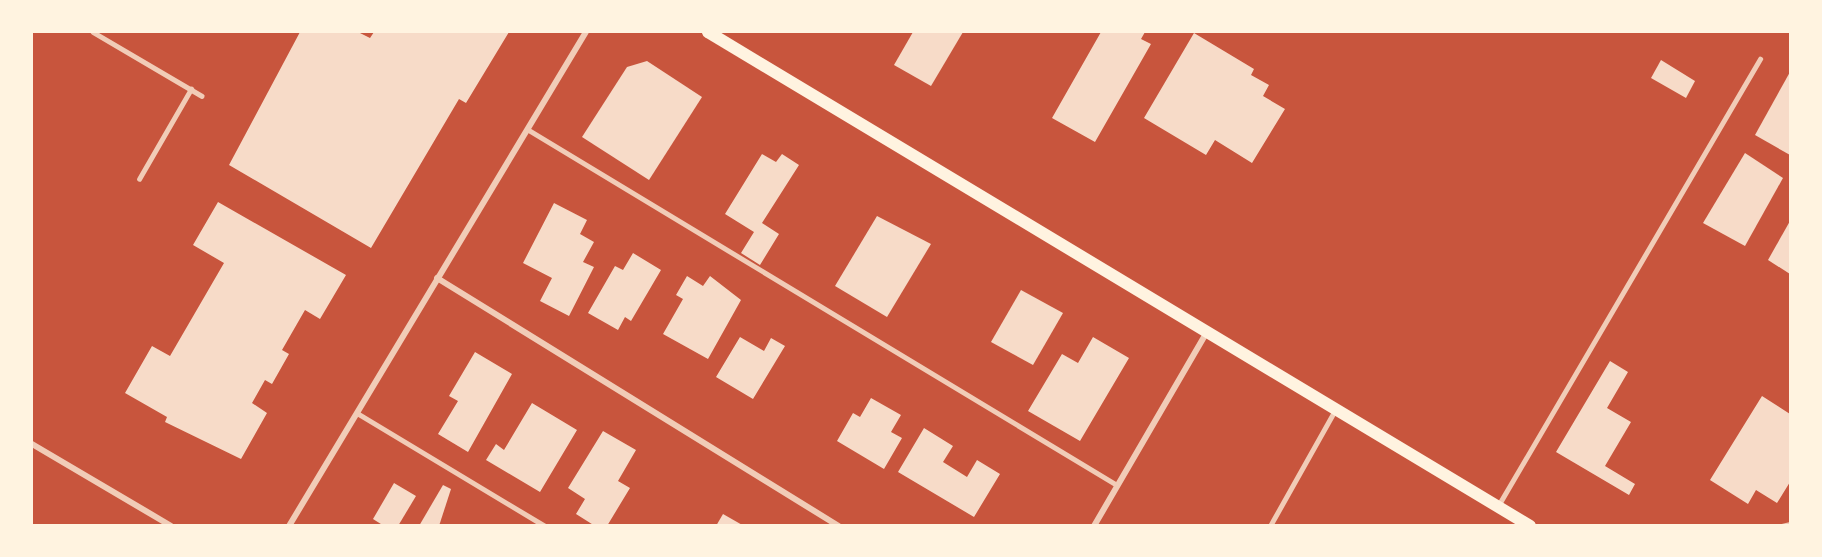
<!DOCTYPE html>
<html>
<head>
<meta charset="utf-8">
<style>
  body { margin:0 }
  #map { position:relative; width:1822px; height:557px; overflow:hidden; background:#c8553d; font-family:Lato,sans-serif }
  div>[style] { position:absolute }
  .building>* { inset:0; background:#f7dbc8 }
  .service>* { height:4.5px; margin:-2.25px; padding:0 2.25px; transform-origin:2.25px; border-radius:2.25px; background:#f1ccb7 }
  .minor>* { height:6px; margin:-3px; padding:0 3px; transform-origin:3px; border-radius:3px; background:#f1ccb7 }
  .secondary>* { height:12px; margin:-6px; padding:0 6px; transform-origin:6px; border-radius:6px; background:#fff3e0 }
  span { translate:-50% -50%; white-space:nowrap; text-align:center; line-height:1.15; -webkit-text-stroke:6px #fff3e0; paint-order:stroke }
  .frame { position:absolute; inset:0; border:33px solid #fff3e0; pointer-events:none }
</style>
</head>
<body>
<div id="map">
  <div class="building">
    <div style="clip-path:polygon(300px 32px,358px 32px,370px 38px,374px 32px,509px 32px,466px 103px,459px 99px,371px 248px,229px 165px)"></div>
    <div style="clip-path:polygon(913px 32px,963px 32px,931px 86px,894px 65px)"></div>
    <div style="clip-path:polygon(1101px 32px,1145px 32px,1141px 39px,1151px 44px,1095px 142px,1052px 118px)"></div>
    <div style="clip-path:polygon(1194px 33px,1254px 69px,1251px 75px,1269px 85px,1263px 96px,1285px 109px,1252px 163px,1215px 140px,1206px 155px,1144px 118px)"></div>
    <div style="clip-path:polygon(1661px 60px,1695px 81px,1686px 98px,1651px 78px)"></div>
    <div style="clip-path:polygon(647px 61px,702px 97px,649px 180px,582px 137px,627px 67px)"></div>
    <div style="clip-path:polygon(1790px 72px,1790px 155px,1755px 135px)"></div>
    <div style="clip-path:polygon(1745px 153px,1783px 178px,1745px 246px,1703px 223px)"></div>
    <div style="clip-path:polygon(762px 154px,776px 162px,782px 154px,799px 165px,762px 223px,779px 234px,760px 265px,741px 253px,754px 232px,725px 214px)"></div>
    <div style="clip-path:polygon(218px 202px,346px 275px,320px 319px,305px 310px,282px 350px,289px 354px,272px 384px,265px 380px,252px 403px,267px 413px,241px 459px,165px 422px,167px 417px,125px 393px,152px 346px,170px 356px,224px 263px,193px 245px)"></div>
    <div style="clip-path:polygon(554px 203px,587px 220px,580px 234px,594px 242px,583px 262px,594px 267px,569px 316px,540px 301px,552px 278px,523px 263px)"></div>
    <div style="clip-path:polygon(877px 216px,931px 244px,887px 317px,835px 286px)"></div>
    <div style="clip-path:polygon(1790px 221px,1790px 274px,1768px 260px)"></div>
    <div style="clip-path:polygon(633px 253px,661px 270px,631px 321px,625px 317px,618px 330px,588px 313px,615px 266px,623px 270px)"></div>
    <div style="clip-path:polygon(687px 276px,703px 286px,710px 276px,741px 300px,708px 359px,663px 334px,683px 299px,676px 295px)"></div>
    <div style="clip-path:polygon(1021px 290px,1063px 313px,1033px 365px,991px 342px)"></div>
    <div style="clip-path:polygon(740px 337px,764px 351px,771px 338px,785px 346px,753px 399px,716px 377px)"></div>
    <div style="clip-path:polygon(1093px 337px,1129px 358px,1080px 441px,1028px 411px,1062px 354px,1078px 363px)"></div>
    <div style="clip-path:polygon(475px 352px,512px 374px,468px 452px,438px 434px,458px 401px,449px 396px)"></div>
    <div style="clip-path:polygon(1610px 361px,1628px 372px,1607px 408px,1631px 422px,1605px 466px,1635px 484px,1629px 495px,1556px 452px)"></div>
    <div style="clip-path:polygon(1762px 396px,1790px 414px,1790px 482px,1777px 503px,1756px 490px,1748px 504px,1710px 480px)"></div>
    <div style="clip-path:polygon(871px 398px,901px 415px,891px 432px,902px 438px,884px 469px,837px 441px,853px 413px,860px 417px)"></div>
    <div style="clip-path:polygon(532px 403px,577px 430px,540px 492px,486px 460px,496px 444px,504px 450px)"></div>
    <div style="clip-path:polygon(924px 428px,953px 446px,943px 462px,967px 477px,977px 460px,1000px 474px,974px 517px,898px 472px)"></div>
    <div style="clip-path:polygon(603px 431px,636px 450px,618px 481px,630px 488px,607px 526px,595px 526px,576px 514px,585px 499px,568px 488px)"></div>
    <div style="clip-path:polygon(394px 483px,416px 496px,398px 526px,384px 526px,373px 519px)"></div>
    <div style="clip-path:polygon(443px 485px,451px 489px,439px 526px,419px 526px)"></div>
    <div style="clip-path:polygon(723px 514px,744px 526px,716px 526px)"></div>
  </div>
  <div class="service">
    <div style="left:93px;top:32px;width:126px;rotate:30.4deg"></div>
    <div style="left:527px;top:129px;width:689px;rotate:31.11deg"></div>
    <div style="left:139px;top:179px;width:104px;rotate:-60deg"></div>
    <div style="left:357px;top:413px;width:219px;rotate:31deg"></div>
    <div style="left:1498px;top:506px;width:518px;rotate:-59.62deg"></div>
    <div style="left:1270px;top:526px;width:133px;rotate:-60.7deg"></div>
    <div style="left:1782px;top:526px;width:8px;rotate:-14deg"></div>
  </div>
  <div class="minor">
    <div style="left:437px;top:278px;width:472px;rotate:31.7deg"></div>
    <div style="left:32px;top:444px;width:161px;rotate:30.5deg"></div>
    <div style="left:289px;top:526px;width:576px;rotate:-58.99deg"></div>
    <div style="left:1094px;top:526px;width:225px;rotate:-59.8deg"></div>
  </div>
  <div class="secondary">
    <div style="left:708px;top:32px;width:959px;rotate:31deg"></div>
  </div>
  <div class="frame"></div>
</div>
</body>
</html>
